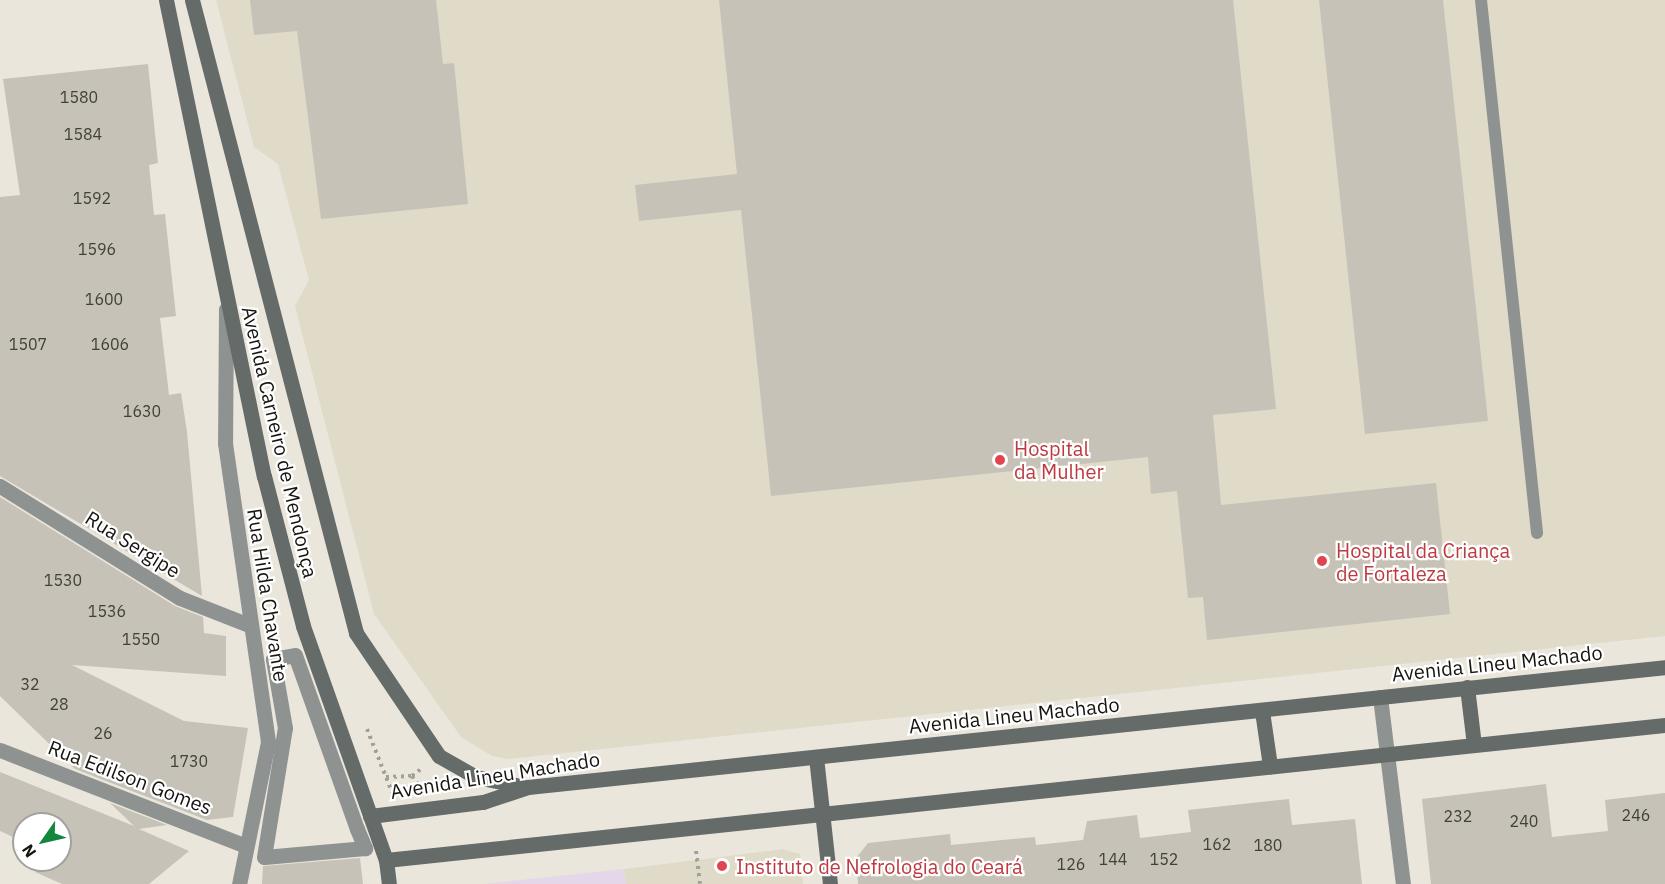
<!DOCTYPE html>
<html>
<head>
<meta charset="utf-8">
<style>
  body { margin:0 }
  #map { position:relative; width:1665px; height:884px; overflow:hidden; background:#eae6dc; font-family:"IBM Plex Sans",sans-serif }
  div>[style] { position:absolute }
  .commercial>* { inset:0; background:#e5d7ea }
  .built>* { inset:0; background:#e0dac9 }
  .building>* { inset:0; background:#c6c2b8 }
  .path>* { height:4px; margin-top:-2px; transform-origin:0; background:repeating-linear-gradient(90deg,#a3a098 0 3px,transparent 0 7.5px) }
  .lane>* { height:12px; margin:-6px; padding:0 6px; transform-origin:6px; border-radius:6px; background:#8e9391 }
  .street>* { height:15px; margin:-7.5px; padding:0 7.5px; transform-origin:7.5px; border-radius:7.5px; background:#8e9391 }
  .secondary>* { height:15px; margin:-7.5px; padding:0 7.5px; transform-origin:7.5px; border-radius:7.5px; background:#646b69 }
  .dots>* { width:16px; height:16px; translate:-50% -50%; box-sizing:border-box; border:3px solid #fff; border-radius:50% }
  span { translate:-50% -50%; white-space:nowrap; text-align:center; line-height:1.15; -webkit-text-stroke:4.5px #fff; paint-order:stroke }
  .number-label { font-size:16px; color:#41403a }
  .number-label span { -webkit-text-stroke-width:0 }
  .street-label { font-size:20px; color:#151410 }
  .health-label { font-size:20px; color:#be3a42 }
  .left { translate:0 -50%; text-align:left }
  .north { position:absolute; left:12px; top:812px; width:60px; height:60px; box-sizing:border-box; background:#fff; border:2px solid #a1a19f; border-radius:50%; rotate:236deg; font-size:16px; font-weight:700; line-height:24px; text-align:center; color:#151410 }
  .north::after { content:''; display:block; margin:auto; width:21px; height:27px; background:#14863e; clip-path:polygon(50% 0,100% 100%,50% 72%,0 100%) }
</style>
</head>
<body>
<div id="map">
  <div class="commercial">
    <div style="clip-path:polygon(624px 869px,626px 884px,483px 884px)"></div>
  </div>
  <div class="built">
    <div style="clip-path:polygon(216px 0,1665px 0,1665px 636px,508px 759px,492px 756px,461px 737px,374px 614px,295px 306px,309px 280px,278px 164px,254px 147px)"></div>
    <div style="clip-path:polygon(783px 849px,800px 854px,803px 884px,626px 884px,624px 869px)"></div>
  </div>
  <div class="building">
    <div style="clip-path:polygon(250px 0,436px 0,443px 64px,454px 63px,468px 204px,321px 219px,297px 31px,254px 35px)"></div>
    <div style="clip-path:polygon(719px 0,1233px 0,1276px 409px,1213px 415px,1221px 505px,1436px 483px,1450px 614px,1207px 640px,1203px 597px,1188px 598px,1177px 491px,1151px 494px,1148px 457px,771px 496px,741px 210px,639px 221px,635px 185px,737px 174px)"></div>
    <div style="clip-path:polygon(1319px 0,1443px 0,1488px 421px,1365px 434px)"></div>
    <div style="clip-path:polygon(148px 64px,158px 163px,149px 165px,154px 215px,165px 214px,176px 316px,160px 318px,169px 395px,181px 393px,187px 432px,202px 596px,0 476px,0 197px,20px 195px,3px 79px)"></div>
    <div style="clip-path:polygon(0 497px,175px 606px,203px 617px,204px 633px,226px 636px,226px 676px,72px 665px,184px 721px,248px 728px,233px 817px,207px 820px,75px 769px,0 696px)"></div>
    <div style="clip-path:polygon(0 772px,134px 826px,110px 803px,167px 825px,139px 829px,189px 851px,149px 884px,62px 884px,35px 872px,41px 860px,60px 860px,60px 824px,24px 824px,24px 842px,0 831px)"></div>
    <div style="clip-path:polygon(1546px 784px,1552px 837px,1608px 831px,1605px 800px,1665px 793px,1665px 884px,1431px 884px,1422px 799px)"></div>
    <div style="clip-path:polygon(1289px 799px,1292px 825px,1355px 819px,1362px 884px,858px 884px,856px 858px,868px 843px,950px 834px,951px 845px,1035px 837px,1036px 845px,1083px 840px,1087px 821px,1137px 815px,1140px 838px,1191px 832px,1188px 810px)"></div>
    <div style="clip-path:polygon(360px 858px,363px 884px,262px 884px,263px 866px)"></div>
  </div>
  <div class="path">
    <div style="left:367px;top:729px;width:68px;rotate:68.4deg"></div>
    <div style="left:412px;top:776px;width:14px;rotate:56deg"></div>
    <div style="left:386px;top:777px;width:26px;rotate:-2deg"></div>
    <div style="left:412px;top:776px;width:11px;rotate:-38deg"></div>
    <div style="left:696px;top:851px;width:33px;rotate:83deg"></div>
  </div>
  <div class="lane">
    <div style="left:1481px;top:0;width:536px;rotate:84deg"></div>
  </div>
  <div class="street">
    <div style="left:226px;top:309px;width:134px;rotate:90.4deg"></div>
    <div style="left:225px;top:443px;width:302px;rotate:81.8deg"></div>
    <div style="left:268px;top:742px;width:145px;rotate:101.5deg"></div>
    <div style="left:0;top:486px;width:212px;rotate:31.9deg"></div>
    <div style="left:180px;top:598px;width:74px;rotate:21.4deg"></div>
    <div style="left:295px;top:655px;width:185px;rotate:70.4deg"></div>
    <div style="left:357px;top:829px;width:21px;rotate:67deg"></div>
    <div style="left:365px;top:848px;width:101px;rotate:174.9deg"></div>
    <div style="left:264px;top:857px;width:131px;rotate:-80.8deg"></div>
    <div style="left:285px;top:728px;width:70px;rotate:-99.9deg"></div>
    <div style="left:273px;top:659px;width:22px;rotate:-10deg"></div>
    <div style="left:1380px;top:697px;width:188px;rotate:83deg"></div>
    <div style="left:0;top:750px;width:262px;rotate:21.3deg"></div>
  </div>
  <div class="secondary">
    <div style="left:166px;top:0;width:486px;rotate:78.4deg"></div>
    <div style="left:264px;top:476px;width:155px;rotate:75.4deg"></div>
    <div style="left:303px;top:626px;width:248px;rotate:70.5deg"></div>
    <div style="left:386px;top:860px;width:24px;rotate:83deg"></div>
    <div style="left:192px;top:0;width:654px;rotate:75.47deg"></div>
    <div style="left:356px;top:633px;width:148px;rotate:56deg"></div>
    <div style="left:439px;top:756px;width:43px;rotate:29.6deg"></div>
    <div style="left:476px;top:777px;width:51px;rotate:11.3deg"></div>
    <div style="left:1467px;top:687px;width:58px;rotate:83.1deg"></div>
    <div style="left:1262px;top:711px;width:56px;rotate:81.7deg"></div>
    <div style="left:816px;top:757px;width:128px;rotate:83.7deg"></div>
    <div style="left:370px;top:816px;width:114px;rotate:-7.1deg"></div>
    <div style="left:483px;top:802px;width:47px;rotate:-18.4deg"></div>
    <div style="left:528px;top:787px;width:1143px;rotate:-6.02deg"></div>
    <div style="left:386px;top:860px;width:1286px;rotate:-6.03deg"></div>
  </div>
  <div class="dots">
    <div style="left:1000px;top:460px;background:#e0444e"></div>
    <div style="left:1322px;top:561px;background:#e0444e"></div>
    <div style="left:722px;top:866px;background:#e0444e"></div>
  </div>
  <div class="number-label">
    <span style="left:79px;top:97px">1580</span>
    <span style="left:83px;top:134px">1584</span>
    <span style="left:92px;top:198px">1592</span>
    <span style="left:97px;top:249px">1596</span>
    <span style="left:104px;top:299px">1600</span>
    <span style="left:28px;top:344px">1507</span>
    <span style="left:110px;top:344px">1606</span>
    <span style="left:142px;top:411px">1630</span>
    <span style="left:63px;top:580px">1530</span>
    <span style="left:107px;top:611px">1536</span>
    <span style="left:141px;top:639px">1550</span>
    <span style="left:30px;top:684px">32</span>
    <span style="left:59px;top:704px">28</span>
    <span style="left:103px;top:733px">26</span>
    <span style="left:189px;top:761px">1730</span>
    <span style="left:1636px;top:815px">246</span>
    <span style="left:1458px;top:816px">232</span>
    <span style="left:1524px;top:821px">240</span>
    <span style="left:1217px;top:844px">162</span>
    <span style="left:1268px;top:845px">180</span>
    <span style="left:1113px;top:859px">144</span>
    <span style="left:1164px;top:859px">152</span>
    <span style="left:1071px;top:864px">126</span>
  </div>
  <div class="street-label">
    <span style="left:280px;top:442px;rotate:77deg">Avenida Carneiro de Mendonça</span>
    <span style="left:133px;top:544px;rotate:32deg">Rua Sergipe</span>
    <span style="left:268px;top:595px;rotate:81deg">Rua Hilda Chavante</span>
    <span style="left:1497px;top:663px;rotate:-6deg">Avenida Lineu Machado</span>
    <span style="left:1014px;top:715px;rotate:-6deg">Avenida Lineu Machado</span>
    <span style="left:495px;top:775px;rotate:-9deg">Avenida Lineu Machado</span>
    <span style="left:130px;top:777px;rotate:21deg">Rua Edilson Gomes</span>
  </div>
  <div class="health-label">
    <span class="left" style="left:1014px;top:460px">Hospital<br>da Mulher</span>
    <span class="left" style="left:1336px;top:562px">Hospital da Criança<br>de Fortaleza</span>
    <span class="left" style="left:736px;top:866px">Instituto de Nefrologia do Ceará</span>
  </div>
  <div class="north">N</div>
</div>
</body>
</html>
